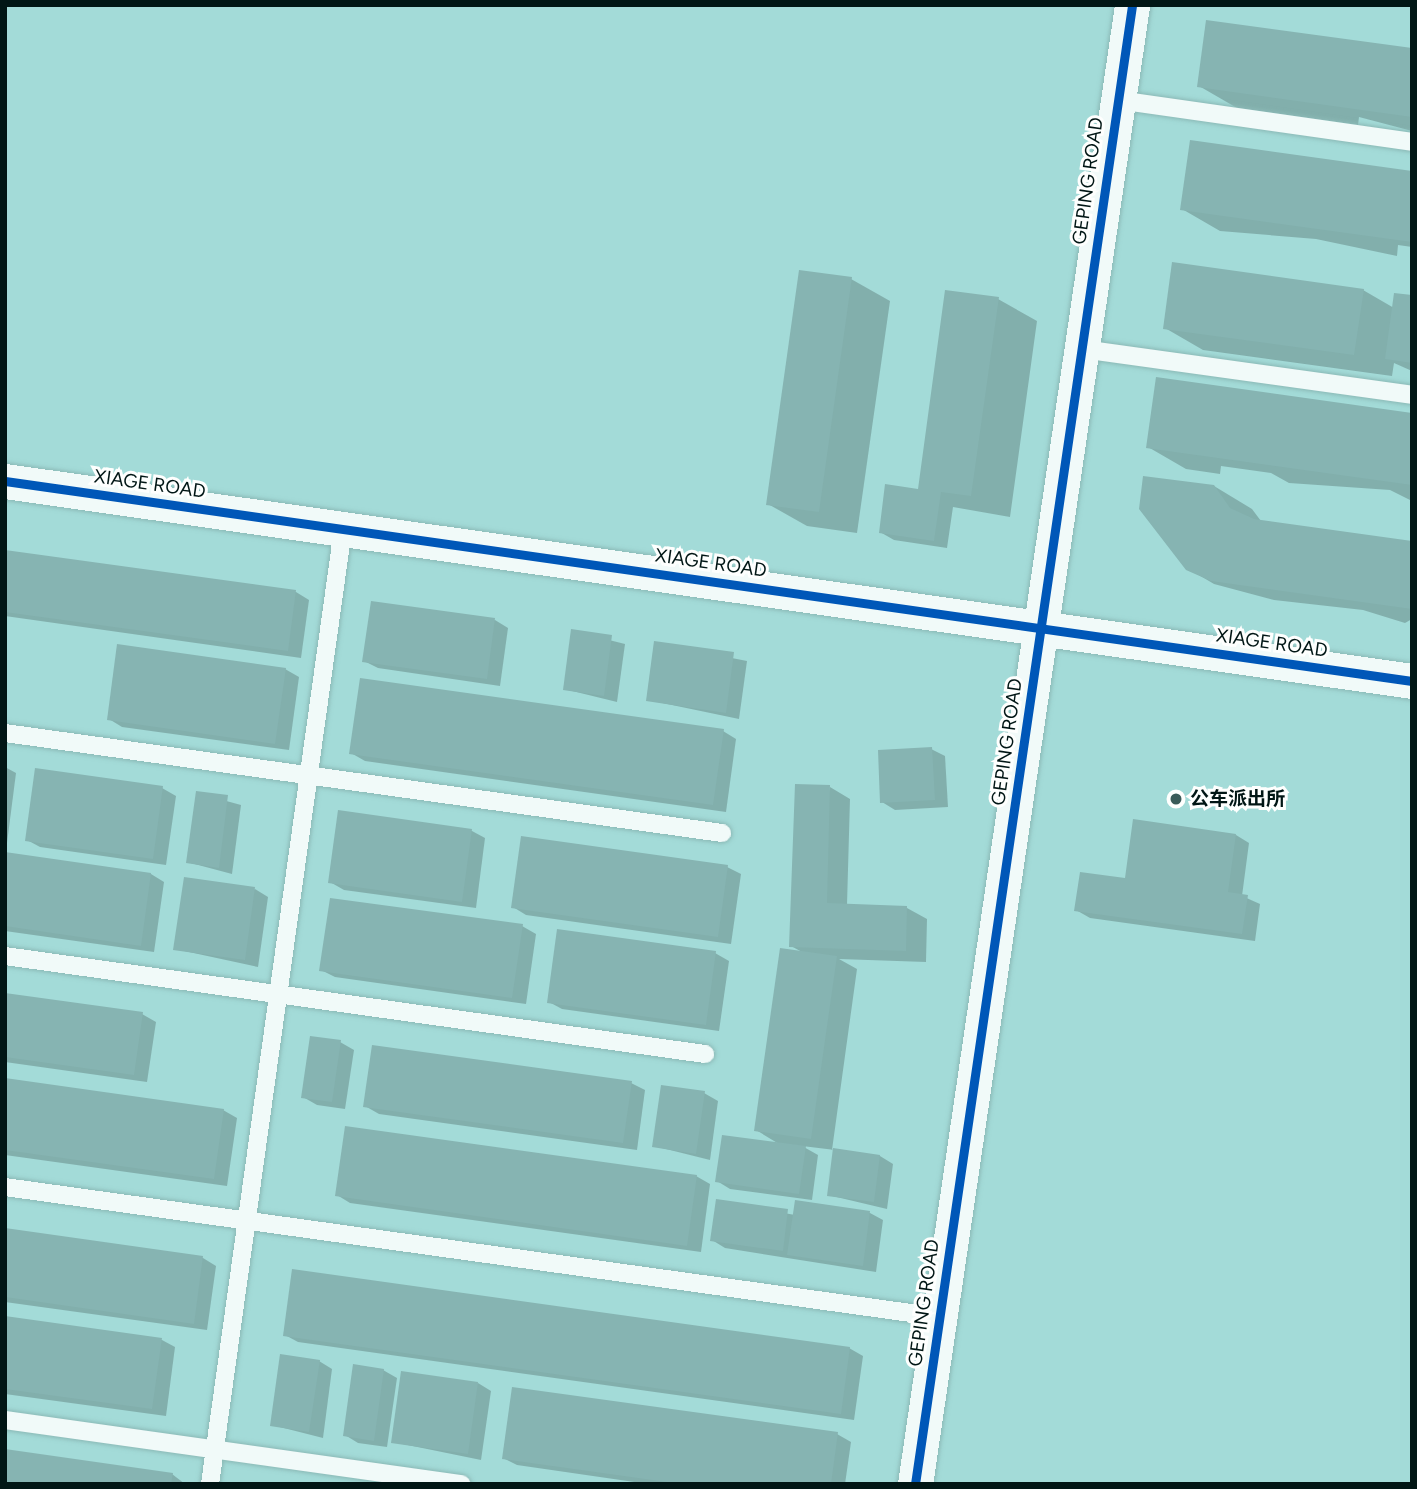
<!DOCTYPE html>
<html>
<head>
<meta charset="utf-8">
<style>
  body { margin:0 }
  #map { position:relative; width:1417px; height:1489px; overflow:hidden; background:#a3dbd8; font-family:Figtree,"Noto Sans SC",sans-serif }
  div>[style] { position:absolute }
  .shadow>* { inset:0; background:#0003 }
  .building>* { inset:0; background:#86b4b2 }
  .roads { filter:drop-shadow(0 0 2px #8bb9b6) drop-shadow(0 0 2px #8bb9b6) }
  .service>* { height:18px; margin:-9px; padding:0 9px; transform-origin:9px; border-radius:9px; background:#f1faf9 }
  .minor>* { height:35px; margin:-17.5px; padding:0 17.5px; transform-origin:17.5px; border-radius:17.5px; background:#f1faf9 }
  .cycleway>* { height:9px; margin:-4.5px; padding:0 4.5px; transform-origin:4.5px; border-radius:4.5px; background:#0057b8 }
  .dots>* { width:19px; height:19px; translate:-50% -50%; box-sizing:border-box; border:4px solid #fefffe; border-radius:50% }
  span { translate:-50% -50%; white-space:nowrap; text-align:center; line-height:1.15; -webkit-text-stroke:6px #fefffe; paint-order:stroke }
  .street-label { font-size:19px; color:#011615 }
  .poi-label { font-size:19px; color:#011615; font-weight:700 }
  .left { translate:0 -50%; text-align:left }
  .frame { position:absolute; inset:0; border:7px solid #011615; pointer-events:none }
</style>
</head>
<body>
<div id="map">
  <div class="shadow">
    <div style="clip-path:polygon(1412px 50px,1412px 131px,1359px 117px,1358px 125px,1237px 108px,1199px 86px)"></div>
    <div style="clip-path:polygon(1412px 173px,1412px 247px,1398px 245px,1397px 256px,1316px 239px,1220px 231px,1182px 209px)"></div>
    <div style="clip-path:polygon(851px 279px,890px 301px,857px 533px,807px 526px,768px 504px)"></div>
    <div style="clip-path:polygon(1363px 290px,1394px 308px,1412px 297px,1412px 371px,1394px 363px,1392px 376px,1203px 350px,1165px 328px)"></div>
    <div style="clip-path:polygon(998px 299px,1037px 321px,1010px 517px,953px 507px,947px 548px,894px 540px,880px 532px,919px 491px)"></div>
    <div style="clip-path:polygon(1412px 415px,1412px 501px,1390px 490px,1289px 483px,1271px 473px,1221px 466px,1220px 474px,1186px 469px,1148px 447px)"></div>
    <div style="clip-path:polygon(1214px 486px,1252px 509px,1261px 521px,1412px 542px,1412px 619px,1405px 623px,1363px 610px,1274px 600px,1214px 584px,1187px 568px,1140px 509px)"></div>
    <div style="clip-path:polygon(5px 552px,296px 592px,309px 600px,301px 658px,5px 616px)"></div>
    <div style="clip-path:polygon(495px 620px,508px 628px,500px 686px,378px 668px,364px 661px)"></div>
    <div style="clip-path:polygon(573px 631px,625px 644px,617px 702px,564px 689px)"></div>
    <div style="clip-path:polygon(656px 643px,747px 661px,739px 719px,648px 700px)"></div>
    <div style="clip-path:polygon(285px 669px,299px 677px,289px 750px,122px 727px,109px 719px)"></div>
    <div style="clip-path:polygon(723px 731px,736px 739px,726px 812px,365px 761px,351px 753px)"></div>
    <div style="clip-path:polygon(931px 749px,945px 756px,948px 807px,895px 810px,882px 802px)"></div>
    <div style="clip-path:polygon(5px 767px,16px 773px,7px 843px,5px 842px)"></div>
    <div style="clip-path:polygon(830px 787px,850px 799px,847px 905px,907px 908px,927px 919px,926px 962px,839px 959px,857px 969px,832px 1150px,880px 1156px,893px 1164px,887px 1209px,828px 1195px,835px 1150px,802px 1146px,818px 1155px,812px 1200px,730px 1189px,717px 1181px,779px 1144px,756px 1130px,802px 952px,791px 946px)"></div>
    <div style="clip-path:polygon(162px 788px,176px 796px,166px 865px,40px 847px,27px 840px)"></div>
    <div style="clip-path:polygon(197px 793px,241px 805px,232px 874px,187px 862px)"></div>
    <div style="clip-path:polygon(340px 812px,472px 831px,485px 838px,476px 908px,344px 890px,330px 882px)"></div>
    <div style="clip-path:polygon(1236px 835px,1249px 843px,1242px 896px,1260px 904px,1255px 941px,1090px 918px,1076px 910px,1126px 880px)"></div>
    <div style="clip-path:polygon(5px 854px,151px 874px,164px 882px,154px 952px,5px 931px)"></div>
    <div style="clip-path:polygon(727px 867px,741px 874px,731px 944px,526px 915px,513px 907px)"></div>
    <div style="clip-path:polygon(255px 889px,268px 897px,258px 967px,175px 949px)"></div>
    <div style="clip-path:polygon(522px 926px,536px 934px,526px 1004px,335px 977px,321px 970px)"></div>
    <div style="clip-path:polygon(715px 953px,729px 961px,719px 1031px,562px 1009px,549px 1002px)"></div>
    <div style="clip-path:polygon(5px 995px,142px 1014px,156px 1022px,147px 1082px,5px 1062px)"></div>
    <div style="clip-path:polygon(340px 1042px,354px 1050px,345px 1109px,317px 1105px,303px 1097px)"></div>
    <div style="clip-path:polygon(5px 1080px,223px 1110px,237px 1118px,227px 1186px,5px 1155px)"></div>
    <div style="clip-path:polygon(631px 1083px,645px 1090px,637px 1150px,379px 1114px,365px 1106px)"></div>
    <div style="clip-path:polygon(704px 1093px,718px 1101px,710px 1160px,654px 1146px)"></div>
    <div style="clip-path:polygon(696px 1176px,710px 1184px,701px 1252px,350px 1203px,337px 1195px)"></div>
    <div style="clip-path:polygon(717px 1201px,795px 1215px,797px 1202px,870px 1213px,883px 1220px,876px 1272px,725px 1248px,712px 1240px)"></div>
    <div style="clip-path:polygon(5px 1230px,203px 1258px,216px 1266px,207px 1330px,5px 1302px)"></div>
    <div style="clip-path:polygon(5px 1318px,162px 1340px,175px 1347px,166px 1416px,5px 1394px)"></div>
    <div style="clip-path:polygon(285px 1335px,849px 1348px,863px 1356px,854px 1420px,298px 1342px)"></div>
    <div style="clip-path:polygon(319px 1361px,332px 1369px,323px 1438px,272px 1425px)"></div>
    <div style="clip-path:polygon(383px 1370px,397px 1378px,387px 1447px,358px 1443px,345px 1435px)"></div>
    <div style="clip-path:polygon(478px 1383px,491px 1391px,481px 1460px,393px 1442px)"></div>
    <div style="clip-path:polygon(837px 1434px,851px 1442px,845px 1484px,648px 1484px,517px 1465px,503px 1458px)"></div>
    <div style="clip-path:polygon(172px 1474px,185px 1484px,5px 1484px)"></div>
  </div>
  <div class="building">
    <div style="clip-path:polygon(1206px 20px,1412px 48px,1412px 117px,1197px 87px)"></div>
    <div style="clip-path:polygon(1190px 140px,1412px 171px,1412px 242px,1180px 210px)"></div>
    <div style="clip-path:polygon(1172px 262px,1364px 289px,1354px 355px,1163px 329px)"></div>
    <div style="clip-path:polygon(799px 270px,852px 277px,819px 512px,766px 505px)"></div>
    <div style="clip-path:polygon(945px 290px,999px 297px,971px 496px,941px 492px,934px 541px,879px 533px,885px 484px,918px 489px)"></div>
    <div style="clip-path:polygon(1394px 293px,1412px 295px,1412px 363px,1385px 359px)"></div>
    <div style="clip-path:polygon(1156px 377px,1412px 413px,1412px 485px,1146px 448px)"></div>
    <div style="clip-path:polygon(1143px 476px,1214px 485px,1230px 508px,1254px 519px,1412px 541px,1412px 609px,1211px 581px,1186px 570px,1139px 509px)"></div>
    <div style="clip-path:polygon(5px 550px,296px 590px,288px 651px,5px 612px)"></div>
    <div style="clip-path:polygon(371px 601px,495px 618px,487px 679px,362px 662px)"></div>
    <div style="clip-path:polygon(571px 629px,612px 635px,604px 696px,563px 690px)"></div>
    <div style="clip-path:polygon(654px 641px,734px 652px,726px 713px,646px 701px)"></div>
    <div style="clip-path:polygon(117px 644px,286px 668px,275px 744px,107px 720px)"></div>
    <div style="clip-path:polygon(360px 678px,724px 729px,713px 805px,349px 754px)"></div>
    <div style="clip-path:polygon(932px 747px,935px 800px,880px 803px,878px 750px)"></div>
    <div style="clip-path:polygon(35px 768px,163px 786px,153px 859px,25px 841px)"></div>
    <div style="clip-path:polygon(795px 784px,830px 785px,827px 903px,907px 906px,906px 951px,789px 947px)"></div>
    <div style="clip-path:polygon(196px 791px,228px 795px,219px 868px,186px 863px)"></div>
    <div style="clip-path:polygon(338px 810px,472px 829px,462px 902px,328px 883px)"></div>
    <div style="clip-path:polygon(1133px 819px,1236px 834px,1228px 892px,1248px 895px,1242px 934px,1074px 911px,1080px 872px,1125px 878px)"></div>
    <div style="clip-path:polygon(521px 836px,728px 865px,718px 937px,511px 908px)"></div>
    <div style="clip-path:polygon(5px 852px,151px 873px,141px 946px,5px 926px)"></div>
    <div style="clip-path:polygon(184px 877px,255px 887px,245px 960px,173px 950px)"></div>
    <div style="clip-path:polygon(330px 898px,523px 924px,512px 998px,319px 971px)"></div>
    <div style="clip-path:polygon(557px 929px,716px 951px,706px 1025px,547px 1003px)"></div>
    <div style="clip-path:polygon(780px 948px,837px 956px,811px 1139px,754px 1131px)"></div>
    <div style="clip-path:polygon(5px 993px,143px 1012px,134px 1075px,5px 1057px)"></div>
    <div style="clip-path:polygon(310px 1036px,341px 1040px,332px 1102px,301px 1098px)"></div>
    <div style="clip-path:polygon(372px 1045px,632px 1081px,623px 1143px,363px 1107px)"></div>
    <div style="clip-path:polygon(5px 1078px,224px 1109px,214px 1179px,5px 1150px)"></div>
    <div style="clip-path:polygon(661px 1085px,705px 1091px,696px 1154px,652px 1147px)"></div>
    <div style="clip-path:polygon(345px 1126px,697px 1175px,687px 1246px,335px 1196px)"></div>
    <div style="clip-path:polygon(722px 1135px,806px 1146px,799px 1194px,715px 1182px)"></div>
    <div style="clip-path:polygon(833px 1148px,880px 1155px,874px 1202px,827px 1196px)"></div>
    <div style="clip-path:polygon(716px 1199px,788px 1209px,783px 1251px,710px 1241px)"></div>
    <div style="clip-path:polygon(795px 1200px,870px 1211px,863px 1266px,787px 1255px)"></div>
    <div style="clip-path:polygon(5px 1228px,203px 1256px,194px 1324px,5px 1297px)"></div>
    <div style="clip-path:polygon(292px 1269px,850px 1347px,841px 1414px,283px 1336px)"></div>
    <div style="clip-path:polygon(5px 1316px,162px 1338px,152px 1409px,5px 1389px)"></div>
    <div style="clip-path:polygon(280px 1354px,320px 1360px,309px 1432px,270px 1426px)"></div>
    <div style="clip-path:polygon(353px 1364px,384px 1369px,374px 1441px,343px 1436px)"></div>
    <div style="clip-path:polygon(401px 1371px,478px 1382px,468px 1454px,391px 1443px)"></div>
    <div style="clip-path:polygon(512px 1387px,838px 1432px,831px 1484px,681px 1484px,502px 1459px)"></div>
    <div style="clip-path:polygon(5px 1449px,173px 1473px,171px 1484px,5px 1484px)"></div>
  </div>
  <div class="roads">
    <div class="service">
      <div style="left:1118px;top:100px;width:297px;rotate:8.1deg"></div>
      <div style="left:1082px;top:349px;width:333px;rotate:7.9deg"></div>
      <div style="left:5px;top:733px;width:724px;rotate:7.94deg"></div>
      <div style="left:5px;top:956px;width:707px;rotate:7.97deg"></div>
      <div style="left:5px;top:1187px;width:943px;rotate:7.92deg"></div>
      <div style="left:5px;top:1420px;width:461px;rotate:8deg"></div>
      <div style="left:210px;top:1484px;width:964px;rotate:-82.07deg"></div>
    </div>
    <div class="minor">
      <div style="left:5px;top:481px;width:1421px;rotate:8.09deg"></div>
      <div style="left:915px;top:1484px;width:1495px;rotate:-81.65deg"></div>
    </div>
  </div>
  <div class="cycleway">
    <div style="left:5px;top:481px;width:1421px;rotate:8.09deg"></div>
    <div style="left:915px;top:1484px;width:1495px;rotate:-81.65deg"></div>
  </div>
  <div class="dots">
    <div style="left:1176px;top:799px;background:#3a5b59"></div>
  </div>
  <div class="street-label">
    <span style="left:1088px;top:181px;rotate:-82deg">GEPING ROAD</span>
    <span style="left:150px;top:484px;rotate:8deg">XIAGE ROAD</span>
    <span style="left:711px;top:563px;rotate:8deg">XIAGE ROAD</span>
    <span style="left:1272px;top:643px;rotate:8deg">XIAGE ROAD</span>
    <span style="left:1007px;top:742px;rotate:-82deg">GEPING ROAD</span>
    <span style="left:924px;top:1303px;rotate:-82deg">GEPING ROAD</span>
  </div>
  <div class="poi-label">
    <span class="left" style="left:1190px;top:799px">公车派出所</span>
  </div>
  <div class="frame"></div>
</div>
</body>
</html>
